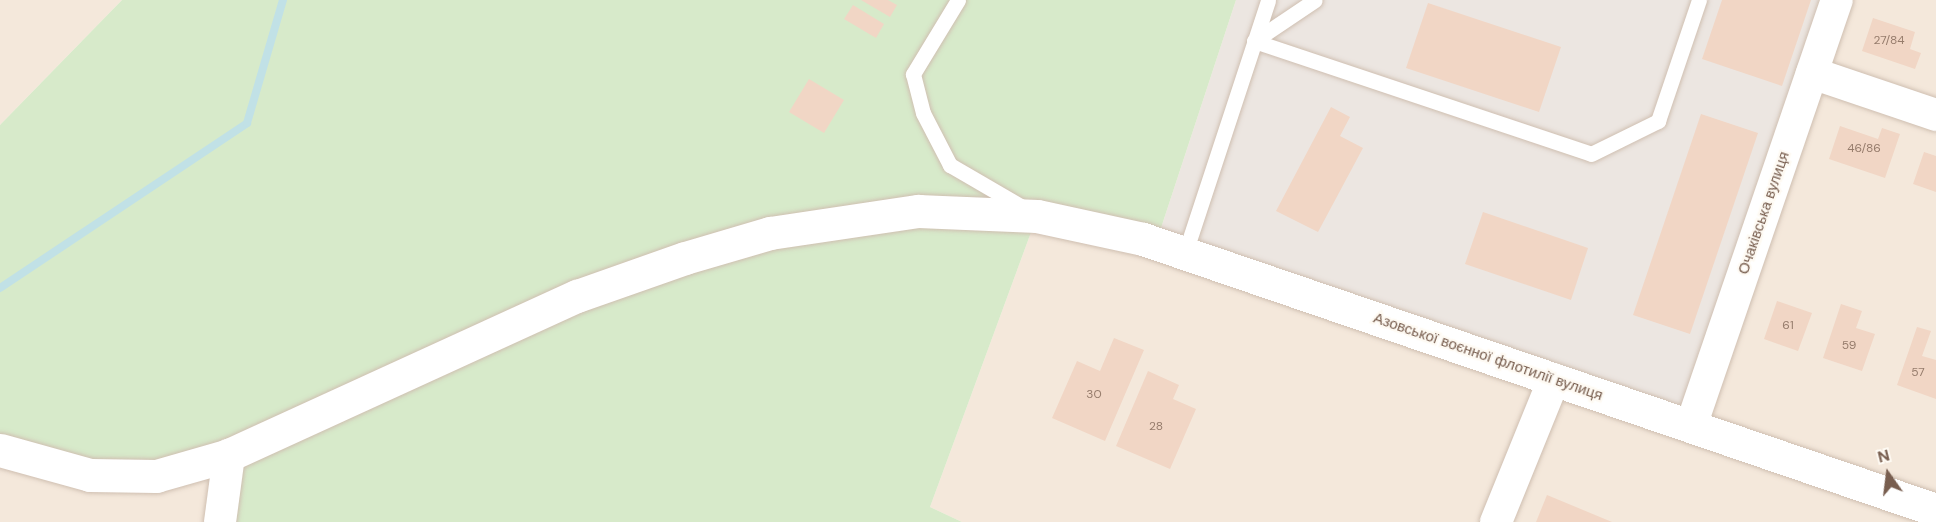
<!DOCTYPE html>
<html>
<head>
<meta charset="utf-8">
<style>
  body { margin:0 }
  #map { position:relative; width:1936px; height:522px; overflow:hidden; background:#fcf6ed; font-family:"DM Sans",sans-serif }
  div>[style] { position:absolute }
  .residential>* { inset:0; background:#f4e8db }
  .industrial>* { inset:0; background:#ece6e1 }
  .green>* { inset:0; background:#d7eaca }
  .stream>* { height:8px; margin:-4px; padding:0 4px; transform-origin:4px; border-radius:4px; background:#c1e1e6 }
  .building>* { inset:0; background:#f1d6c5 }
  .roads { filter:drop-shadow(0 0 2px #cfbfb1) drop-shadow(0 0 2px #cfbfb1) }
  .lane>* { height:15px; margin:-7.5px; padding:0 7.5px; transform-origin:7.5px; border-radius:7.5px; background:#fff }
  .street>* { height:32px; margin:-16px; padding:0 16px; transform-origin:16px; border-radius:16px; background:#fff }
  .secondary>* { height:33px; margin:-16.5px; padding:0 16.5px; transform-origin:16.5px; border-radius:16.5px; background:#fff }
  span { translate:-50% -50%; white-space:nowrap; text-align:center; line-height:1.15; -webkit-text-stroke:4.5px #fefaf3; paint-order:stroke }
  .number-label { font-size:12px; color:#967c6c }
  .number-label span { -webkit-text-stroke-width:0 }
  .street-label { font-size:15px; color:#785e4f }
  .north { position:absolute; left:1858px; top:444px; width:60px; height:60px; -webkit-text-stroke:4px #fefaf3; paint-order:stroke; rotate:346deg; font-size:16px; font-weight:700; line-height:24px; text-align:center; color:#785e4f }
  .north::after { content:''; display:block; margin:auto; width:21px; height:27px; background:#785e4f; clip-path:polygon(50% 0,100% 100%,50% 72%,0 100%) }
</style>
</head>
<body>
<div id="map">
  <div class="residential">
    <div style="clip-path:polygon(0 0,122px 0,0 125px)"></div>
    <div style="clip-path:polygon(1820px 0,1936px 0,1936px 493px,1681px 406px)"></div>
    <div style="clip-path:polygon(1037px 216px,1930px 522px,962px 522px,930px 507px)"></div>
    <div style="clip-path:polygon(229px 455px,220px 522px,0 522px,0 466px)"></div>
  </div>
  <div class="industrial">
    <div style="clip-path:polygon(1236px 0,1820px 0,1681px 406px,1161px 228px)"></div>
  </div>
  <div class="green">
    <div style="clip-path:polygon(122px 0,1236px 0,1161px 228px,1037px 216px,930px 507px,962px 522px,220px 522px,229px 456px,156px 476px,0 466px,0 125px)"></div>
  </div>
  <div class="stream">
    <div style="left:0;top:288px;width:297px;rotate:-33.7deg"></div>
    <div style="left:247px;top:123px;width:128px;rotate:-73.7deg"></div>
  </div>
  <div class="building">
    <div style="clip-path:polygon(861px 0,888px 0,897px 5px,890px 17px)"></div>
    <div style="clip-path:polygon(1722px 0,1811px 0,1782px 86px,1702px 59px)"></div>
    <div style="clip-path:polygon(1428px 3px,1561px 47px,1539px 112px,1406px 68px)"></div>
    <div style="clip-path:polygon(853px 5px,884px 24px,876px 38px,844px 19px)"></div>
    <div style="clip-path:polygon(1873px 18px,1915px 32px,1910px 49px,1921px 53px,1915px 69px,1862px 51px)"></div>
    <div style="clip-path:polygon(809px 79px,844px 100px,824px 133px,789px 112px)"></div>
    <div style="clip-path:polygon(1331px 107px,1350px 117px,1340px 136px,1363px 148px,1318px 232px,1276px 211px)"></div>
    <div style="clip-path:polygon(1701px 114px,1758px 133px,1690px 334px,1633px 315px)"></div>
    <div style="clip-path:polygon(1840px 126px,1878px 139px,1882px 128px,1900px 134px,1885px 178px,1829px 159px)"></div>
    <div style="clip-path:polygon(1924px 152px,1936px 156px,1936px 192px,1913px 184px)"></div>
    <div style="clip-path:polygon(1483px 212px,1588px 248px,1571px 300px,1465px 264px)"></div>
    <div style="clip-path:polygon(1777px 301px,1812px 313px,1798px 351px,1764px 339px)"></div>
    <div style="clip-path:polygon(1841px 304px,1862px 311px,1856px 328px,1875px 334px,1862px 371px,1823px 358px)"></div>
    <div style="clip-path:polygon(1917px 327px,1931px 331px,1922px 356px,1936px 360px,1936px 399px,1897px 385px)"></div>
    <div style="clip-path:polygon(1114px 338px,1144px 350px,1105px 441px,1052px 418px,1077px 361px,1100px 371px)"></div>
    <div style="clip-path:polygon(1148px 371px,1179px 385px,1173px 399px,1196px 409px,1170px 469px,1116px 446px)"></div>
    <div style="clip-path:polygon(1547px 495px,1612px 522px,1536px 522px)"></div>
  </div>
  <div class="roads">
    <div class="lane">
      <div style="left:958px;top:0;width:87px;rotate:121.3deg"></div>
      <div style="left:913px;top:74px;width:40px;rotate:75.6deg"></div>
      <div style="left:923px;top:113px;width:59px;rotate:62.6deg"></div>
      <div style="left:950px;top:165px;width:86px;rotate:30.2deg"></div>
      <div style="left:1254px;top:41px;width:355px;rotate:18.5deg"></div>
      <div style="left:1591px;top:154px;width:75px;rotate:-26.2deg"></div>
      <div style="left:1658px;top:121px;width:128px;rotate:-71.3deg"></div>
      <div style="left:1254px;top:41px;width:73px;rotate:-33.9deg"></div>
      <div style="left:1185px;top:253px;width:266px;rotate:-71.8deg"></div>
    </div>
    <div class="street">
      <div style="left:1812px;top:73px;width:131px;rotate:18.7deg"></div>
      <div style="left:1691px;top:426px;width:450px;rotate:-71.1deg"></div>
      <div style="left:220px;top:522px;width:68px;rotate:-82.3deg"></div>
      <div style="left:1496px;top:522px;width:154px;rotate:-67.9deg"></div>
    </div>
    <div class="secondary">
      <div style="left:0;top:450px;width:93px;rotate:15.5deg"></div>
      <div style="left:90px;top:475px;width:66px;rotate:0.9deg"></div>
      <div style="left:156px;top:476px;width:76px;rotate:-16deg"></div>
      <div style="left:229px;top:455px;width:383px;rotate:-24.6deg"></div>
      <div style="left:577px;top:296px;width:114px;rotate:-19.4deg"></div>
      <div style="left:685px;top:258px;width:89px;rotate:-16.4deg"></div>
      <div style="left:770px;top:233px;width:150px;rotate:-8.5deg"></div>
      <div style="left:918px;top:211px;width:119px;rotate:2.4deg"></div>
      <div style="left:1037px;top:216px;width:108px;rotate:12.2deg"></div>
      <div style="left:1143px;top:239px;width:838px;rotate:18.87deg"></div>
    </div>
  </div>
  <div class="number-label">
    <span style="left:1889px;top:41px">27/84</span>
    <span style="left:1864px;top:149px">46/86</span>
    <span style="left:1788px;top:326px">61</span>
    <span style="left:1849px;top:346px">59</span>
    <span style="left:1918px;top:373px">57</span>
    <span style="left:1094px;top:395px">30</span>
    <span style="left:1156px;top:427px">28</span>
  </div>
  <div class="street-label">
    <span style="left:1764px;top:213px;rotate:-71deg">Очаківська вулиця</span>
    <span style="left:1488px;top:357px;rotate:19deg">Азовської воєнної флотилії вулиця</span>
  </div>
  <div class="north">N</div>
</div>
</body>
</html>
